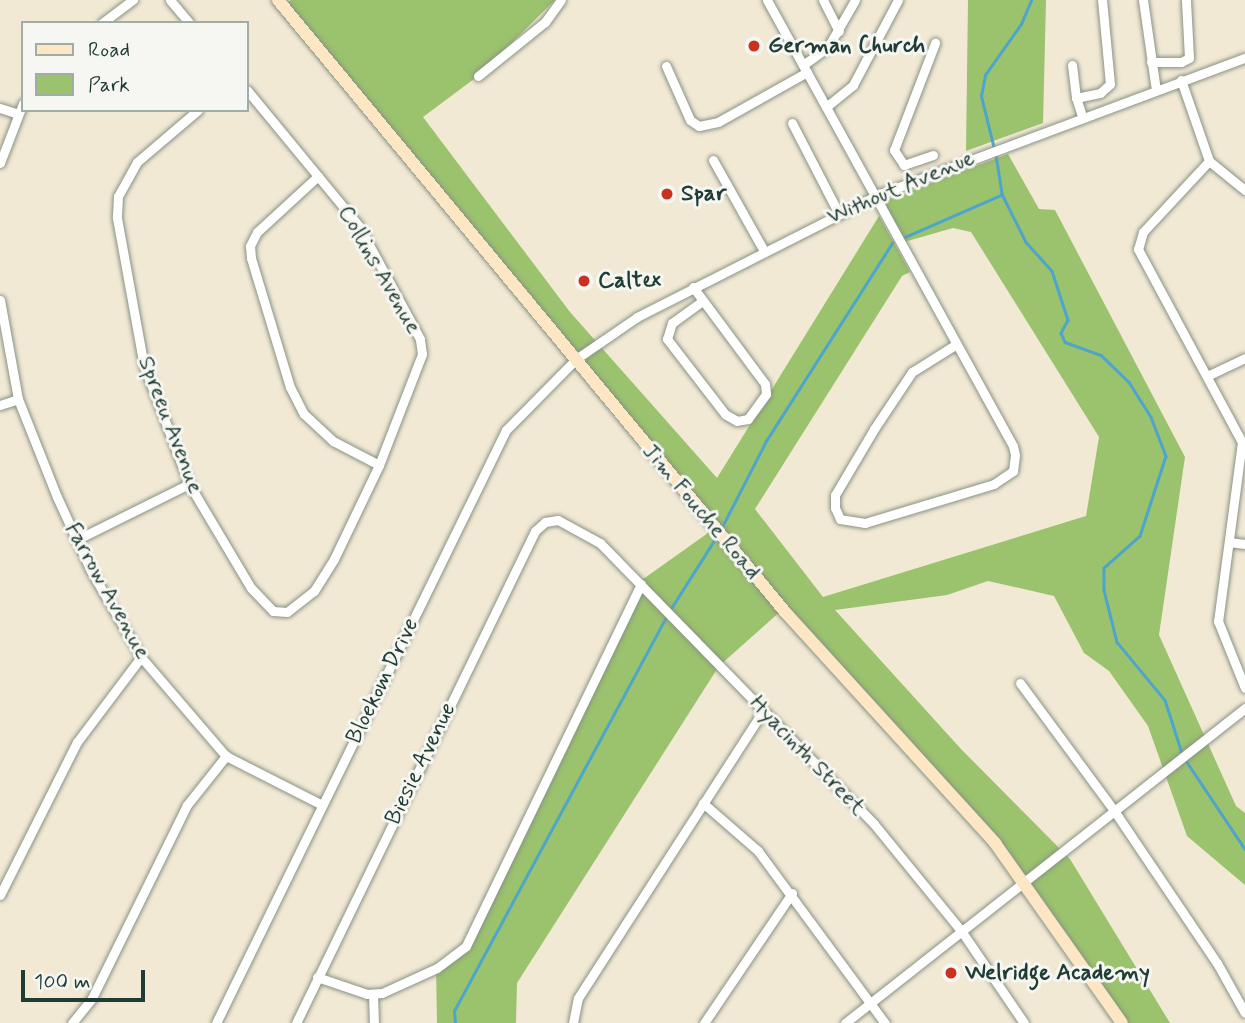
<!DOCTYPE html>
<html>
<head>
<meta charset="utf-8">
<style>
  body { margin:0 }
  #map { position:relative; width:1245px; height:1023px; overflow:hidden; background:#f2e9d5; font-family:Mynerve,sans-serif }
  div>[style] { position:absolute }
  .green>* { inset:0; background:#9bc26d }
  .stream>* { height:2.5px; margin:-1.25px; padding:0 1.25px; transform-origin:1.25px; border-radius:1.25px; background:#4ea5cb }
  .roads { filter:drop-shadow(0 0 2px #889384) drop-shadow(0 0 2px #889384) }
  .street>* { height:9px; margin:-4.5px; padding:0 4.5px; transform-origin:4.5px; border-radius:4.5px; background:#fff }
  .secondary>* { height:12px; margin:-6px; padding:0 6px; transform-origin:6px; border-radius:6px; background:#fce6c4 }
  .dots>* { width:19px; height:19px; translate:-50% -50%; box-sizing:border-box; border:4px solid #f6f6f2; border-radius:50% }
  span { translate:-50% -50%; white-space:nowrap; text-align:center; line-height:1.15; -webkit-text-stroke:6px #f6f6f2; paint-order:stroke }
  .poi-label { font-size:23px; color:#1f3d34; font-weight:700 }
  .left { translate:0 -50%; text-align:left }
  .street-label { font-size:23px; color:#1f3d34 }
  .legend { position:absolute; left:21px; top:21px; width:228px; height:91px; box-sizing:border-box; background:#f6f6f2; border:2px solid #a0aca6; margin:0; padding:9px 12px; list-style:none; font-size:21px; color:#1f3d34 }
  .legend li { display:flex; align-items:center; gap:14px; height:35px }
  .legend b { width:35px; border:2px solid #a0aca6 }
  .scale { position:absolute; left:21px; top:970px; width:124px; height:32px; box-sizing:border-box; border:4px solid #1f3d34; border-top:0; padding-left:9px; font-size:21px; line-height:24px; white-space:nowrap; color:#1f3d34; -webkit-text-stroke:5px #f6f6f2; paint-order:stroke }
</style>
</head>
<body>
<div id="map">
  <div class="green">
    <div style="clip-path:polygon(291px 0,555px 0,478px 76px,423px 117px,570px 312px,717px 478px,879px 216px,910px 272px,902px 276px,755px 509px,823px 597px,1086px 516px,1099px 437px,971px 232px,953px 228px,904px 242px,884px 201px,1008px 154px,1039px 209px,1055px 210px,1185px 457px,1159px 635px,1236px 806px,1245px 813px,1245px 885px,1187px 836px,1148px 726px,1109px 671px,1084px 653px,1054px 596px,988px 581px,947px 595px,835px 610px,961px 749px,1070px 859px,1170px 1023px,1123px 1023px,995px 842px,783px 609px,719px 666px,517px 983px,516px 1023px,437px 1023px,436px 967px,464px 944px,639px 582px,715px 528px,284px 5px)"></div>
    <div style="clip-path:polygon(968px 0,1046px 0,1043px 123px,966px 151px)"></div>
  </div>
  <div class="stream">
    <div style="left:994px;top:149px;width:55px;rotate:-103.8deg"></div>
    <div style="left:981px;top:96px;width:21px;rotate:-79deg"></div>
    <div style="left:985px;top:75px;width:62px;rotate:-54.8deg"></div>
    <div style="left:1021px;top:24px;width:26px;rotate:-67deg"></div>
    <div style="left:996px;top:155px;width:39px;rotate:81deg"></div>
    <div style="left:1002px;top:194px;width:54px;rotate:63.4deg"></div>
    <div style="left:1026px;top:242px;width:39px;rotate:48deg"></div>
    <div style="left:1052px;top:271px;width:52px;rotate:71.9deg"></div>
    <div style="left:1068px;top:320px;width:15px;rotate:118deg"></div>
    <div style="left:1061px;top:333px;width:10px;rotate:66deg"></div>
    <div style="left:1065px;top:342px;width:38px;rotate:20deg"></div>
    <div style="left:1101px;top:355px;width:39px;rotate:44deg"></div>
    <div style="left:1129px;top:382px;width:41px;rotate:57.8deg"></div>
    <div style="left:1151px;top:417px;width:42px;rotate:69deg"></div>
    <div style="left:1166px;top:456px;width:84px;rotate:108deg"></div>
    <div style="left:1140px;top:536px;width:48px;rotate:138.4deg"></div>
    <div style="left:1104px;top:568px;width:22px;rotate:90deg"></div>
    <div style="left:1104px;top:590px;width:54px;rotate:76deg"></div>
    <div style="left:1117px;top:642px;width:75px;rotate:50.4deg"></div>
    <div style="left:1165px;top:700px;width:56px;rotate:72.2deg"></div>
    <div style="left:905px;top:237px;width:105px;rotate:-23.6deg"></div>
    <div style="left:722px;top:527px;width:97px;rotate:-62.9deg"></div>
    <div style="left:766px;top:441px;width:235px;rotate:-57.5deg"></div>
    <div style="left:670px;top:610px;width:88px;rotate:-57.6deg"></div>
    <div style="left:1185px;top:759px;width:108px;rotate:56.3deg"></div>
    <div style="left:455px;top:1023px;width:12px;rotate:-95deg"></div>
    <div style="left:454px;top:1011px;width:449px;rotate:-61.7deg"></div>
  </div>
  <div class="roads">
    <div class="street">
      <div style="left:170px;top:0;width:30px;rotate:50deg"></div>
      <div style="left:767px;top:0;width:509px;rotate:61.12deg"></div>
      <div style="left:1013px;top:446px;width:9px;rotate:77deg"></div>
      <div style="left:1015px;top:455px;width:16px;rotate:97deg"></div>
      <div style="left:1013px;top:471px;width:23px;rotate:146deg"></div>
      <div style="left:994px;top:484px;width:135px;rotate:163.2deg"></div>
      <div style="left:865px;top:523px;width:25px;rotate:-171deg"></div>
      <div style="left:840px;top:519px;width:12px;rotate:-114deg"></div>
      <div style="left:835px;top:508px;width:13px;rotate:-90deg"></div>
      <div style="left:835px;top:495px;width:77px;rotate:-59.4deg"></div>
      <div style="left:874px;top:429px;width:69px;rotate:-56.3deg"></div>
      <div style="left:912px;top:372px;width:51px;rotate:-32.1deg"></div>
      <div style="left:823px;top:0;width:35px;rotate:63deg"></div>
      <div style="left:1143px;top:0;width:91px;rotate:81.8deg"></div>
      <div style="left:102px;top:23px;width:39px;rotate:-37deg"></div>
      <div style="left:1151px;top:62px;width:30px"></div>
      <div style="left:1181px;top:62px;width:9px;rotate:-27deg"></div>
      <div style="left:1189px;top:58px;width:58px;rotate:-93deg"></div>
      <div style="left:803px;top:65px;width:31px;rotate:-36deg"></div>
      <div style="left:828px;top:47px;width:54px;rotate:-60.1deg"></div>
      <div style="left:1072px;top:65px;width:33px;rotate:83deg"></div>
      <div style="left:666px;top:66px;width:59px;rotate:66deg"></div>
      <div style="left:690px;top:120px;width:11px;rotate:34deg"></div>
      <div style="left:699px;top:126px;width:19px;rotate:-12deg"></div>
      <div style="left:718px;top:122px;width:102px;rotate:-29.3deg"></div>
      <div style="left:478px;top:76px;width:86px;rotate:-38.9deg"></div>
      <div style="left:545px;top:22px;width:27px;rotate:-54deg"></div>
      <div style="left:1181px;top:80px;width:86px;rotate:70.9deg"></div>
      <div style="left:1209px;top:161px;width:46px;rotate:38.9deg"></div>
      <div style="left:826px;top:107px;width:35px;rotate:-39deg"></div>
      <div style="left:853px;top:85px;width:96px;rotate:-62.1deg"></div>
      <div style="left:0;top:108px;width:19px;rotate:18deg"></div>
      <div style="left:198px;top:110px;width:80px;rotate:139.6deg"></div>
      <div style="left:137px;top:162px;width:39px;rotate:119deg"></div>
      <div style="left:118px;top:196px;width:22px;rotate:93deg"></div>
      <div style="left:117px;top:218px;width:150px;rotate:79.7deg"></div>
      <div style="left:144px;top:366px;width:126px;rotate:69.1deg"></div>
      <div style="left:189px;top:484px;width:121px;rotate:59.2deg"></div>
      <div style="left:251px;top:588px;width:32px;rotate:46deg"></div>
      <div style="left:273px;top:611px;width:14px;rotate:4deg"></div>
      <div style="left:287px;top:612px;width:34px;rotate:-38deg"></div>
      <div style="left:314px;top:591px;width:38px;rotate:-58deg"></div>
      <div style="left:334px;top:559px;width:104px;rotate:-64.4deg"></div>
      <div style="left:379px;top:465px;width:119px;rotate:-68.8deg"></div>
      <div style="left:422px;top:354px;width:15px;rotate:-98deg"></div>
      <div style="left:420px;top:339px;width:128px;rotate:-118.4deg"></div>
      <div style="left:359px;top:226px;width:176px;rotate:-129.5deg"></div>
      <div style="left:1082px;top:116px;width:19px;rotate:-108deg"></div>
      <div style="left:1076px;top:98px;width:25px;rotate:-12deg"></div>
      <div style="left:1100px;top:93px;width:13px;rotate:-42deg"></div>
      <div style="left:1110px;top:84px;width:84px;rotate:-95.4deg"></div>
      <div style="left:792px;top:123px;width:102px;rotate:62.7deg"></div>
      <div style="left:933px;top:155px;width:31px;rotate:161deg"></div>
      <div style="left:904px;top:165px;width:18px;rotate:-124deg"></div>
      <div style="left:894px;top:150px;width:115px;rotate:-69deg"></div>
      <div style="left:713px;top:160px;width:104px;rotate:60.7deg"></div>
      <div style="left:1209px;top:161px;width:97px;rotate:132.9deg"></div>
      <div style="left:1143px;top:232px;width:18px;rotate:106deg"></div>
      <div style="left:1138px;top:249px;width:219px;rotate:61.7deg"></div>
      <div style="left:1242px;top:442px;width:181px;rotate:97.6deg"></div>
      <div style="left:1218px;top:621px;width:72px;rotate:68.1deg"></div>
      <div style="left:0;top:163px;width:64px;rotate:-69deg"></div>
      <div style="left:318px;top:176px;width:83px;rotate:137.4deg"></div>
      <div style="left:257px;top:232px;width:16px;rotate:117deg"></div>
      <div style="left:250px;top:246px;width:12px;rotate:85deg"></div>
      <div style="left:251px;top:258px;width:135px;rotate:73.2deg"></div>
      <div style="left:290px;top:387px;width:30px;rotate:63deg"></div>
      <div style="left:304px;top:414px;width:40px;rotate:43deg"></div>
      <div style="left:333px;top:441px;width:52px;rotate:27.6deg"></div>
      <div style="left:693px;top:287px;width:121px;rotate:53.4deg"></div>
      <div style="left:765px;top:384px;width:10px;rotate:84deg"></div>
      <div style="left:766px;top:394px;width:31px;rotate:126deg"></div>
      <div style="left:748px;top:419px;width:11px;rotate:170deg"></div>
      <div style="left:737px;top:421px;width:14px;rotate:-150deg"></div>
      <div style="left:725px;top:414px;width:95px;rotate:-127.7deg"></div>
      <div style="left:667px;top:339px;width:17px;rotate:-73deg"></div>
      <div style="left:672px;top:323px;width:36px;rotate:-36deg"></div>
      <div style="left:0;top:300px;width:101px;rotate:79.7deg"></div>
      <div style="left:18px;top:399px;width:105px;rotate:68.3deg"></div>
      <div style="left:57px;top:497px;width:81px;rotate:65.3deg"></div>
      <div style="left:91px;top:571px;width:99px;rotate:59.8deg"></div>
      <div style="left:141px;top:657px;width:130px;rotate:49.4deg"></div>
      <div style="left:226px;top:756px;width:108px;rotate:27deg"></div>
      <div style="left:1207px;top:376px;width:42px;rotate:-25.3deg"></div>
      <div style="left:0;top:405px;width:19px;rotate:-18deg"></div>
      <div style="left:76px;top:540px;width:126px;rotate:-26.4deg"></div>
      <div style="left:1229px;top:542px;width:16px;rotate:7deg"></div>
      <div style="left:1020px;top:683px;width:160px;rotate:53.6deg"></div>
      <div style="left:1115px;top:812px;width:182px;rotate:56deg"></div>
      <div style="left:1217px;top:963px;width:57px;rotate:60.8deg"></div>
      <div style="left:703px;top:803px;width:73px;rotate:41.1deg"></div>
      <div style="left:758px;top:851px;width:214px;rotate:53.6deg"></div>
      <div style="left:0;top:895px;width:171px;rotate:-63.3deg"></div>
      <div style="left:77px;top:742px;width:106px;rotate:-53deg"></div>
      <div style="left:317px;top:977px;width:53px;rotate:18.8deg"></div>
      <div style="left:367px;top:994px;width:15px;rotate:-4deg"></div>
      <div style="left:382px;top:993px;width:60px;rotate:-24.4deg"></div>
      <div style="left:437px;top:968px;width:36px;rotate:-37deg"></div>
      <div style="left:466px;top:946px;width:402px;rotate:-64.2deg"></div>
      <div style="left:373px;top:995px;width:28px;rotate:88deg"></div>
      <div style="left:72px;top:1023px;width:32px;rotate:-51deg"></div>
      <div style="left:92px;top:998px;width:215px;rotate:-63.8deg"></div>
      <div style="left:187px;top:805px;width:63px;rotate:-51.5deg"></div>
      <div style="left:216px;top:1023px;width:660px;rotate:-63.94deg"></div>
      <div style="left:506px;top:430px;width:100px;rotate:-45.4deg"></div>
      <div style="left:576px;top:359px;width:74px;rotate:-34.5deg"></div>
      <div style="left:637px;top:317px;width:267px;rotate:-26.9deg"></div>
      <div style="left:875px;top:196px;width:395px;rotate:-20.5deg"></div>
      <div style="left:296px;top:1023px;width:547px;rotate:-64.09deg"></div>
      <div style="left:535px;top:531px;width:13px;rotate:-42deg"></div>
      <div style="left:545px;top:522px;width:13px;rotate:-9deg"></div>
      <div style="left:558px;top:520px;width:48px;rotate:28.7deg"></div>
      <div style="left:600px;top:543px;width:392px;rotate:45.7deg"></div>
      <div style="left:874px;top:824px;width:139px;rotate:50.8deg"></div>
      <div style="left:962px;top:932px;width:110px;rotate:55.7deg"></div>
      <div style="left:573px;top:1023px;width:25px;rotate:-79deg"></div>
      <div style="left:578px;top:998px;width:341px;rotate:-57.2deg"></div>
      <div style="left:704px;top:1023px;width:157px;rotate:-55.9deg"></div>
      <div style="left:845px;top:1023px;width:509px;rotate:-38.22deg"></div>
    </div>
    <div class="secondary">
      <div style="left:278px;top:0;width:796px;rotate:50.35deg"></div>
      <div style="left:786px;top:613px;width:311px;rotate:47.7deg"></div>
      <div style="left:995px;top:843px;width:220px;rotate:54.8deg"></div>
    </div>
  </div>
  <div class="dots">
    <div style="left:754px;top:46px;background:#c8321e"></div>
    <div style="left:667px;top:194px;background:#c8321e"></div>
    <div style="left:584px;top:281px;background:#c8321e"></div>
    <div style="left:951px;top:973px;background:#c8321e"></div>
  </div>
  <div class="poi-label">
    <span class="left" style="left:768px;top:46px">German Church</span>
    <span class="left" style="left:681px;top:194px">Spar</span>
    <span class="left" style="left:598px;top:281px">Caltex</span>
    <span class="left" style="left:965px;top:973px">Welridge Academy</span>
  </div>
  <div class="street-label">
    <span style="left:901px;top:188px;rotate:-23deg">Without Avenue</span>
    <span style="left:379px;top:270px;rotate:60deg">Collins Avenue</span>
    <span style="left:170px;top:425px;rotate:69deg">Spreeu Avenue</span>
    <span style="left:701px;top:512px;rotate:50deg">Jim Fouche Road</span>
    <span style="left:107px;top:591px;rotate:61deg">Farrow Avenue</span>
    <span style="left:383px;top:681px;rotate:-64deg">Bloekom Drive</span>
    <span style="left:807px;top:756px;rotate:46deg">Hyacinth Street</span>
    <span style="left:421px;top:764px;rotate:-64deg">Biesie Avenue</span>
  </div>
  <ul class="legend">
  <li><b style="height:9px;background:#fce6c4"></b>Road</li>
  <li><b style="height:19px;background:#9bc26d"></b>Park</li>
  </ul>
  <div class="scale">100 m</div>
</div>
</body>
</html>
